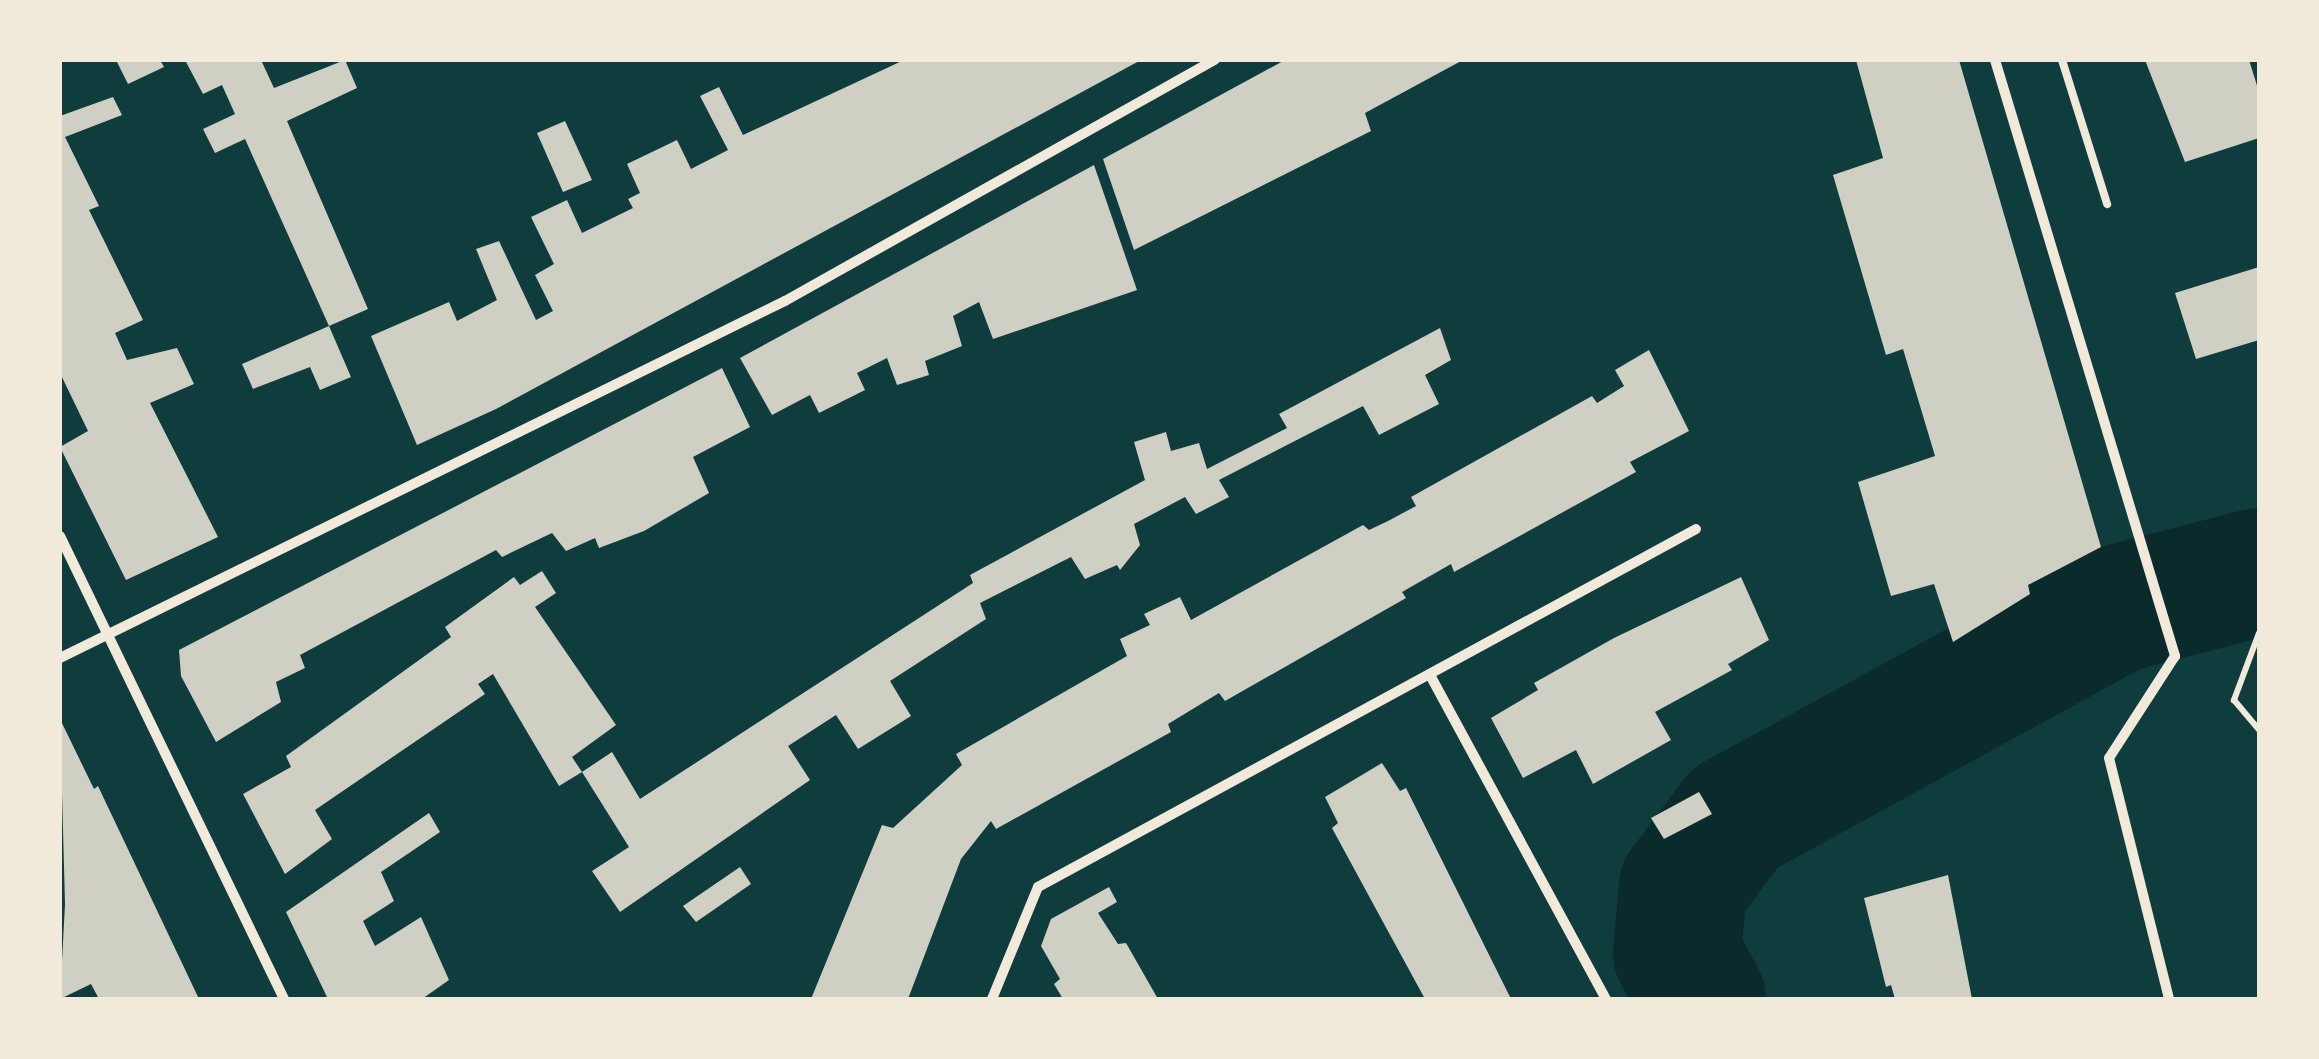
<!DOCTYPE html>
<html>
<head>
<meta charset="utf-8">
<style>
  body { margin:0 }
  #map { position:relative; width:2319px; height:1059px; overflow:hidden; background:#0f3d3e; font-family:Spectral,serif }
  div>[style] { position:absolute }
  .river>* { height:128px; margin:-64px; padding:0 64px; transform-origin:64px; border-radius:64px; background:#0a2a2b }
  .building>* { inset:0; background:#cfcfc3 }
  .path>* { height:6px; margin:-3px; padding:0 3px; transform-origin:3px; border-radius:3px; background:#f1e9da }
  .service>* { height:8px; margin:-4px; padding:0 4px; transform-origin:4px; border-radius:4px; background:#f1e9da }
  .minor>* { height:10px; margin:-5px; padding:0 5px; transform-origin:5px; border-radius:5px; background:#f1e9da }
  span { translate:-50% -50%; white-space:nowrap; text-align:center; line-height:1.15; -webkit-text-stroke:10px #f1e9da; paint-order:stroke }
  .frame { position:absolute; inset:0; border:62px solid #f1e9da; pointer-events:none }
</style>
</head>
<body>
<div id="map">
  <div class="river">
    <div style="left:1702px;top:999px;width:52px;rotate:-118.5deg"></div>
    <div style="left:1677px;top:953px;width:66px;rotate:-84.8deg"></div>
    <div style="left:1683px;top:887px;width:86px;rotate:-53deg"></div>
    <div style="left:1735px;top:818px;width:435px;rotate:-28.7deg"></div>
    <div style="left:2116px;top:609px;width:148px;rotate:-14.5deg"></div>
  </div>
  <div class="building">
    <div style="clip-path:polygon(116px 60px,160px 60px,164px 67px,128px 84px)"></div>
    <div style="clip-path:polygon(185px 60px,261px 60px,274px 88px,345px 60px,357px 88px,287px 121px,368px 309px,329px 326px,245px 139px,215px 153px,203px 129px,235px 114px,222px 85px,203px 94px)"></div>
    <div style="clip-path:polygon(904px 60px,1141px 60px,496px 409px,417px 445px,371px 336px,449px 302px,457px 321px,497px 300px,476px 249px,499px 241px,536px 320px,553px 311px,535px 275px,554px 264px,531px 217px,567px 200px,582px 233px,633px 208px,628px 199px,640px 193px,627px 164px,677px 140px,691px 169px,728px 150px,700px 96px,719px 87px,743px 135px)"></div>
    <div style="clip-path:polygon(1285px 60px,1463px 60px,1365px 113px,1371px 131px,1134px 250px,1103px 159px)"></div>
    <div style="clip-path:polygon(1856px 60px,1959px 60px,2101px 547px,2028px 585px,2030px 594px,1953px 642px,1934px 584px,1891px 596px,1858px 482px,1935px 456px,1903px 349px,1886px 355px,1833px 175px,1883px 158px)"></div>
    <div style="clip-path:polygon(2145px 60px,2249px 60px,2259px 92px,2259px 138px,2185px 162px)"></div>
    <div style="clip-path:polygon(113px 97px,122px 115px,65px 137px,99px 206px,89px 210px,143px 320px,115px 333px,127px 360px,177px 348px,194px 384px,150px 403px,218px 537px,126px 580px,60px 447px,88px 431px,60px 373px,60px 116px)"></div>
    <div style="clip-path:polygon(565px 121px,592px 180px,563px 192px,537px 133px)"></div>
    <div style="clip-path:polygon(1094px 165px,1137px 290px,993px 339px,979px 302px,953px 316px,962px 346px,925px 361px,929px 375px,897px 385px,887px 358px,857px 373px,865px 390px,819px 413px,810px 395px,772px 415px,740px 358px)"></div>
    <div style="clip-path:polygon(2259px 267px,2259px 340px,2196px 359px,2175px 293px)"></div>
    <div style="clip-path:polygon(329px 326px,351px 377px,320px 390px,310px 367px,253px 389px,242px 364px)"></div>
    <div style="clip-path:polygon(1440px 328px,1451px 360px,1425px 375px,1439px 404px,1379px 435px,1363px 406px,1219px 480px,1229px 497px,1196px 514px,1185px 497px,1134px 524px,1140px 545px,1120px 570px,1117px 565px,1085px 579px,1071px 557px,980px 603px,986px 619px,890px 681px,911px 716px,858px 749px,836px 715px,788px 746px,810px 780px,620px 912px,592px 871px,629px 847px,582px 772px,559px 786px,493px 674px,478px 684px,485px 694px,315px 810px,332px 839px,285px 874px,243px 794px,291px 767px,286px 756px,451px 637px,445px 627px,514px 577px,520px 585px,542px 571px,556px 593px,535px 607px,616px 725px,572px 757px,582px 772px,612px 752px,640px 799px,973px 583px,970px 575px,1145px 480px,1134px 442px,1166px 432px,1171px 451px,1199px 443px,1207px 469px,1287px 428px,1279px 414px)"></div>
    <div style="clip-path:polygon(1649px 350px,1689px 431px,1630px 462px,1636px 472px,1454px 572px,1451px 564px,1402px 592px,1406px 598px,1225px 701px,1219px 693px,1168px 724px,1171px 732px,996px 829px,991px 821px,961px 859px,908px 999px,811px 999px,882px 825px,893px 828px,962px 765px,956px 754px,1127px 656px,1120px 639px,1150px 625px,1144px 614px,1180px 597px,1191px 620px,1363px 525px,1369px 530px,1388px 521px,1416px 506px,1411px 497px,1592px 396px,1597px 403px,1624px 386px,1615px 370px)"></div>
    <div style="clip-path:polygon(722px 368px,750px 427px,693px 457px,709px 493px,644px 531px,599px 548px,595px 538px,566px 551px,552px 533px,502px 557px,496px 550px,300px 655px,305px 668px,276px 682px,281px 702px,216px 742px,181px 676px,179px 650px)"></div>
    <div style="clip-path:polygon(1741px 577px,1769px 640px,1728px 664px,1732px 670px,1655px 712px,1671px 740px,1593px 784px,1576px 750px,1523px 778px,1491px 718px,1538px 690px,1534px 683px,1614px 638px)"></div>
    <div style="clip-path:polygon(60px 719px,94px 789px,98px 786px,199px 999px,99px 999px,91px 984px,60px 999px,65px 904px)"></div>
    <div style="clip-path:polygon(1382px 763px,1400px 791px,1406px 788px,1511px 999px,1425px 999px,1383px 922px,1332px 828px,1338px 823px,1325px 797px)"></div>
    <div style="clip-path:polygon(1699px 792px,1712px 814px,1664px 839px,1651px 818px)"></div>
    <div style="clip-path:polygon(429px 813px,440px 832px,381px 872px,394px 901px,363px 921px,375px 946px,421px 917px,449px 980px,422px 999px,328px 999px,286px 912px)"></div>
    <div style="clip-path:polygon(740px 867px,751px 884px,696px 922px,683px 906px)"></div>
    <div style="clip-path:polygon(1948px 875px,1972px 999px,1895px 999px,1891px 985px,1886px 987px,1864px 898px)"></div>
    <div style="clip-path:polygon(1109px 887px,1117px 902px,1098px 913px,1118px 944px,1126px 943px,1158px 999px,1063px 999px,1054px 984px,1060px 979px,1041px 946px,1051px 919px)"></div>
  </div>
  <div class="path">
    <div style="left:2259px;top:633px;width:72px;rotate:110.5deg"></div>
    <div style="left:2234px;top:700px;width:39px;rotate:50deg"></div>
  </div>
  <div class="service">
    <div style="left:2062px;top:60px;width:151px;rotate:72.6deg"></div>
  </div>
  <div class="minor">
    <div style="left:1995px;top:60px;width:623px;rotate:73.19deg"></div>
    <div style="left:2175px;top:656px;width:121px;rotate:122.9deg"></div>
    <div style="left:2109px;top:758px;width:248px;rotate:76deg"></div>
    <div style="left:60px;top:536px;width:514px;rotate:64.18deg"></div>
    <div style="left:60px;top:658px;width:808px;rotate:-26.22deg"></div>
    <div style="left:785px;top:301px;width:493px;rotate:-29.3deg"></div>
    <div style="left:1430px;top:675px;width:369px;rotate:61.5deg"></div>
    <div style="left:992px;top:999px;width:121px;rotate:-67.7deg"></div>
    <div style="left:1038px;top:887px;width:749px;rotate:-28.55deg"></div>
  </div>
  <div class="frame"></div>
</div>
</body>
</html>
